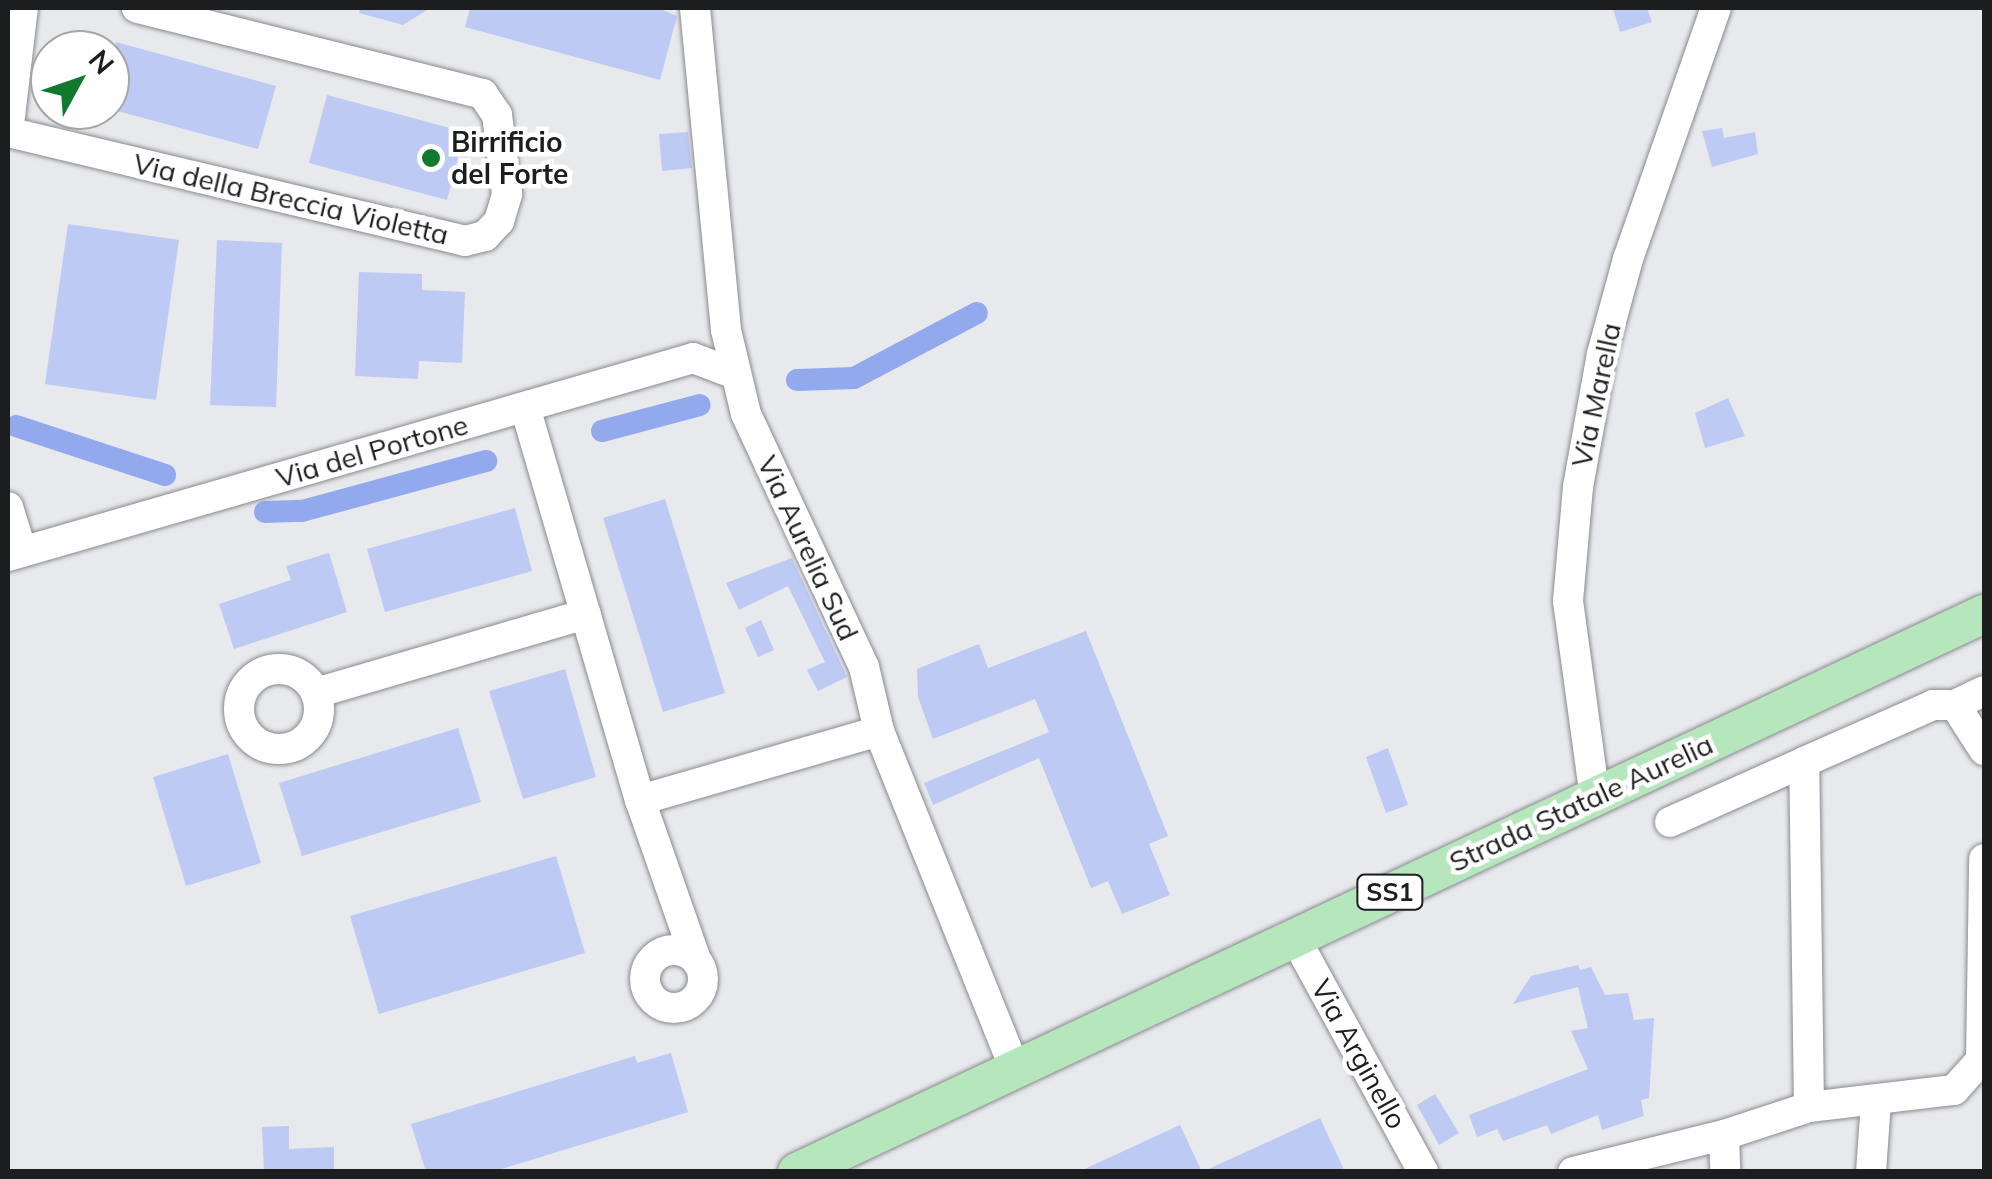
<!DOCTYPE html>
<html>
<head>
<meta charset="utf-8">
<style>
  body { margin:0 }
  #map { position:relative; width:1992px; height:1179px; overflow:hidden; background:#e8e9ed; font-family:Mulish,sans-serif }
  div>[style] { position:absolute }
  .canal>* { height:22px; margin:-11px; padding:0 11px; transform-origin:11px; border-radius:11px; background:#93a9ed }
  .building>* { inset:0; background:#bccaf4 }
  .roads { filter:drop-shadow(0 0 2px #898a8e) drop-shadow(0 0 2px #898a8e) }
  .minor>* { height:30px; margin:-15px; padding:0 15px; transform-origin:15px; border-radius:15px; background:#fff }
  .minor>.ring { margin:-15px; padding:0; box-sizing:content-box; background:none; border:30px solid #fff; border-radius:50% }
  .major>* { height:38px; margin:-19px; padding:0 19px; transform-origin:19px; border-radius:19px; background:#b6e6bc }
  .dots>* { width:28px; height:28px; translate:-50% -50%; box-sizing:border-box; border:5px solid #fff; border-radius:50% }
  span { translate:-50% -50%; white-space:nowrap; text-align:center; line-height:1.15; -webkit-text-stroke:9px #fff; paint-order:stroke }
  .shield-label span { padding:2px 8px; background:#fff; border:2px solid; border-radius:8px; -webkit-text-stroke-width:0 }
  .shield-label { font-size:25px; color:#1c1d1e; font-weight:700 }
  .poi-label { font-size:28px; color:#1c1d1e; font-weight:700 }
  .left { translate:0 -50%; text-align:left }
  .street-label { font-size:28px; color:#1c1d1e }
  .frame { position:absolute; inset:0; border:10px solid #1c1d1e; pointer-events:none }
  .north { position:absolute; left:30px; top:30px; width:100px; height:100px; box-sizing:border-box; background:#fff; border:2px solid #a4a5a5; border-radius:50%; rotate:50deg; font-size:28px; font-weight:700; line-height:40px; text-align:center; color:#1c1d1e }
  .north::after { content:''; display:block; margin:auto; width:35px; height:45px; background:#10792d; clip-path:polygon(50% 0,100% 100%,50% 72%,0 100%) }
</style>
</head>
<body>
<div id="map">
  <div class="canal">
    <div style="left:797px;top:380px;width:57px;rotate:-2deg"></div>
    <div style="left:854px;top:378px;width:139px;rotate:-27.9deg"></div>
    <div style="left:16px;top:426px;width:157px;rotate:18.2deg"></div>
    <div style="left:602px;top:431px;width:101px;rotate:-14.9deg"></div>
    <div style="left:265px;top:512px;width:37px;rotate:-2deg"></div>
    <div style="left:302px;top:511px;width:191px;rotate:-15.2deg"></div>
  </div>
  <div class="building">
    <div style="clip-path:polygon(360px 8px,430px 8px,403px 25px,359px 13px)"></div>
    <div style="clip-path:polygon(470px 8px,658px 8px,677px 16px,660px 80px,465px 27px)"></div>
    <div style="clip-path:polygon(1613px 8px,1647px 8px,1652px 22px,1620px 32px)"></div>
    <div style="clip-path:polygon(116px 42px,276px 86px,258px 149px,110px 109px,110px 63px)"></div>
    <div style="clip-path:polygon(327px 95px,465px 132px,447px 200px,309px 163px)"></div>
    <div style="clip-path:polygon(1722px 128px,1724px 138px,1755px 132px,1758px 154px,1712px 167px,1702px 131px)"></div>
    <div style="clip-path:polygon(688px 132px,692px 168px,662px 171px,659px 134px)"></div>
    <div style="clip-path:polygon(68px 224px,179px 240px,156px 400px,45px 384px)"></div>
    <div style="clip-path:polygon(217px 240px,282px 243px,276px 407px,210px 405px)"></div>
    <div style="clip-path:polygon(359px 272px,422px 274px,422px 290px,465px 292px,462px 363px,419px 361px,418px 379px,355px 376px)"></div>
    <div style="clip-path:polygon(1728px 398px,1745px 436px,1705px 448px,1695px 413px)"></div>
    <div style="clip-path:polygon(665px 499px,725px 693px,663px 712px,603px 518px)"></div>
    <div style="clip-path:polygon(515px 508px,532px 571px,385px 612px,367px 549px)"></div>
    <div style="clip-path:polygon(329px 553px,347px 612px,234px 649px,219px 604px,291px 580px,286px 566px)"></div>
    <div style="clip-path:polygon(792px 558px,847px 677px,818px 691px,807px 670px,825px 662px,788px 586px,739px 610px,726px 583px)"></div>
    <div style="clip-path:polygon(761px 620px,774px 650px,758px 657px,745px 628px)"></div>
    <div style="clip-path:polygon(1086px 631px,1168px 836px,1149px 844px,1170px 895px,1122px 914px,1108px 881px,1091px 888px,1039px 758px,933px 805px,924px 783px,1049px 732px,1035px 699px,933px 739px,918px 697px,917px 669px,979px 644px,988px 668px)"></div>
    <div style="clip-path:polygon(565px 669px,596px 777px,523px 799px,489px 691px)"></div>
    <div style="clip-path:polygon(458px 728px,481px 802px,302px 856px,279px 783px)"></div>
    <div style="clip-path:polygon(1388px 748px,1408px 805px,1386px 813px,1366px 757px)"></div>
    <div style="clip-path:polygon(228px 754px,261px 863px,186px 886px,153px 777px)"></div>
    <div style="clip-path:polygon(556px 856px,585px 953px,379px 1014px,350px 916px)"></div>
    <div style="clip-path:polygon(1578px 965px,1580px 970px,1591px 967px,1605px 995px,1628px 993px,1634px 1020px,1654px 1018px,1649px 1098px,1641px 1100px,1644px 1116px,1602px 1130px,1598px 1115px,1551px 1134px,1547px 1125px,1503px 1141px,1497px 1129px,1477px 1137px,1469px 1115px,1588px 1069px,1571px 1031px,1588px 1028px,1578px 987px,1513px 1004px,1531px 976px)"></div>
    <div style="clip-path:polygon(671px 1053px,688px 1112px,492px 1172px,426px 1172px,411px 1124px,635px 1056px,637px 1063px)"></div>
    <div style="clip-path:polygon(1435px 1094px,1459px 1133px,1439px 1145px,1417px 1105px)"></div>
    <div style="clip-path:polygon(1320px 1118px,1345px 1172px,1202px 1172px)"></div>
    <div style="clip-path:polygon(1180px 1125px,1202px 1172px,1078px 1172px)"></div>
    <div style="clip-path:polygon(289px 1126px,289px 1149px,334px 1147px,334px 1172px,264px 1172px,262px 1127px)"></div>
  </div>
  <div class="roads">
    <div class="minor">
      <div style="left:695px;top:8px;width:323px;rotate:84.5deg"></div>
      <div style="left:726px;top:330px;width:86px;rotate:76.6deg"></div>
      <div style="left:746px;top:414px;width:279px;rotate:65deg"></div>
      <div style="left:864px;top:667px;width:66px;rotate:76.8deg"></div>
      <div style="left:879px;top:731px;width:362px;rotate:68.1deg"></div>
      <div style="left:8px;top:132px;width:470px;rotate:13.4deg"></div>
      <div style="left:465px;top:241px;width:21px;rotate:-14deg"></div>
      <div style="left:485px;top:236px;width:21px;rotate:-47deg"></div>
      <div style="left:499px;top:221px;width:28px;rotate:-73deg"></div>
      <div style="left:507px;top:194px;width:80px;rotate:-97.2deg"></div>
      <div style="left:497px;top:115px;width:25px;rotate:-124deg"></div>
      <div style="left:483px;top:94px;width:357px;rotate:-166deg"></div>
      <div style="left:8px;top:133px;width:126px;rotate:-83.2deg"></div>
      <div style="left:525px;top:407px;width:409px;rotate:73.7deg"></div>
      <div style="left:640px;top:800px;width:170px;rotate:70.7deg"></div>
      <div style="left:8px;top:507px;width:47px;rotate:72.7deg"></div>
      <div style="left:8px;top:556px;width:713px;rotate:-16.12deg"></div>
      <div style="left:693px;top:358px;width:45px;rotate:20.9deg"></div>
      <div class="ring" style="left:239px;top:669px;width:50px;height:50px"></div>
      <div style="left:316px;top:693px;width:281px;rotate:-16.3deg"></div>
      <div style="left:1955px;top:705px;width:54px;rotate:57.2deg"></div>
      <div style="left:1595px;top:798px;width:199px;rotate:-97.8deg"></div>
      <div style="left:1568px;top:601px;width:114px;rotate:-85deg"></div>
      <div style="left:1578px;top:487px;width:135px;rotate:-79.8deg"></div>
      <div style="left:1602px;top:354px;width:98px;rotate:-74.7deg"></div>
      <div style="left:1628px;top:259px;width:266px;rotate:-70.7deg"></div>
      <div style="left:640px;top:800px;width:249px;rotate:-16.1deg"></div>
      <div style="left:1670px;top:822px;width:147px;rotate:-24.1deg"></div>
      <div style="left:1294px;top:936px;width:269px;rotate:61.3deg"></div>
      <div class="ring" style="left:645px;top:950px;width:28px;height:28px"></div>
      <div style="left:1809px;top:1107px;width:146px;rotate:-6.7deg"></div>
      <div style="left:1954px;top:1090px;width:40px;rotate:-48deg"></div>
      <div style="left:1981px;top:1060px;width:201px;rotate:-89.1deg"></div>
      <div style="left:1724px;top:1135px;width:37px;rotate:88deg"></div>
      <div style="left:1573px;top:1172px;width:155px;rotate:-13.8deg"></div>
      <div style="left:1724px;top:1135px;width:89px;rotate:-18.2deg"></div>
      <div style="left:1809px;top:1107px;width:345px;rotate:-90.8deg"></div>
      <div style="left:1804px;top:762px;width:141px;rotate:-23.8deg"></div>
      <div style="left:1933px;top:705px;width:22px"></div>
      <div style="left:1955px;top:705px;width:32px;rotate:-26deg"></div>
      <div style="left:1871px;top:1172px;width:69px;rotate:-85.9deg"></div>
    </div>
    <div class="major">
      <div style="left:797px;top:1172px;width:1312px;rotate:-25.18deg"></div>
    </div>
  </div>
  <div class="dots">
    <div style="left:431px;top:158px;background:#10792d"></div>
  </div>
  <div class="shield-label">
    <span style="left:1390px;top:892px">SS1</span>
  </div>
  <div class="poi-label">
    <span class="left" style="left:451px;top:158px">Birrificio<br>del Forte</span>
  </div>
  <div class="street-label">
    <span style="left:291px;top:199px;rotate:13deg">Via della Breccia Violetta</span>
    <span style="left:1596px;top:395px;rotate:-78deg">Via Marella</span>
    <span style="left:372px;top:451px;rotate:-16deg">Via del Portone</span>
    <span style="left:808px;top:548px;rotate:65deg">Via Aurelia Sud</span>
    <span style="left:1581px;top:803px;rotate:-25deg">Strada Statale Aurelia</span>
    <span style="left:1359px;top:1054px;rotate:61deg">Via Arginello</span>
  </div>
  <div class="frame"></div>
  <div class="north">N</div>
</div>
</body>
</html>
